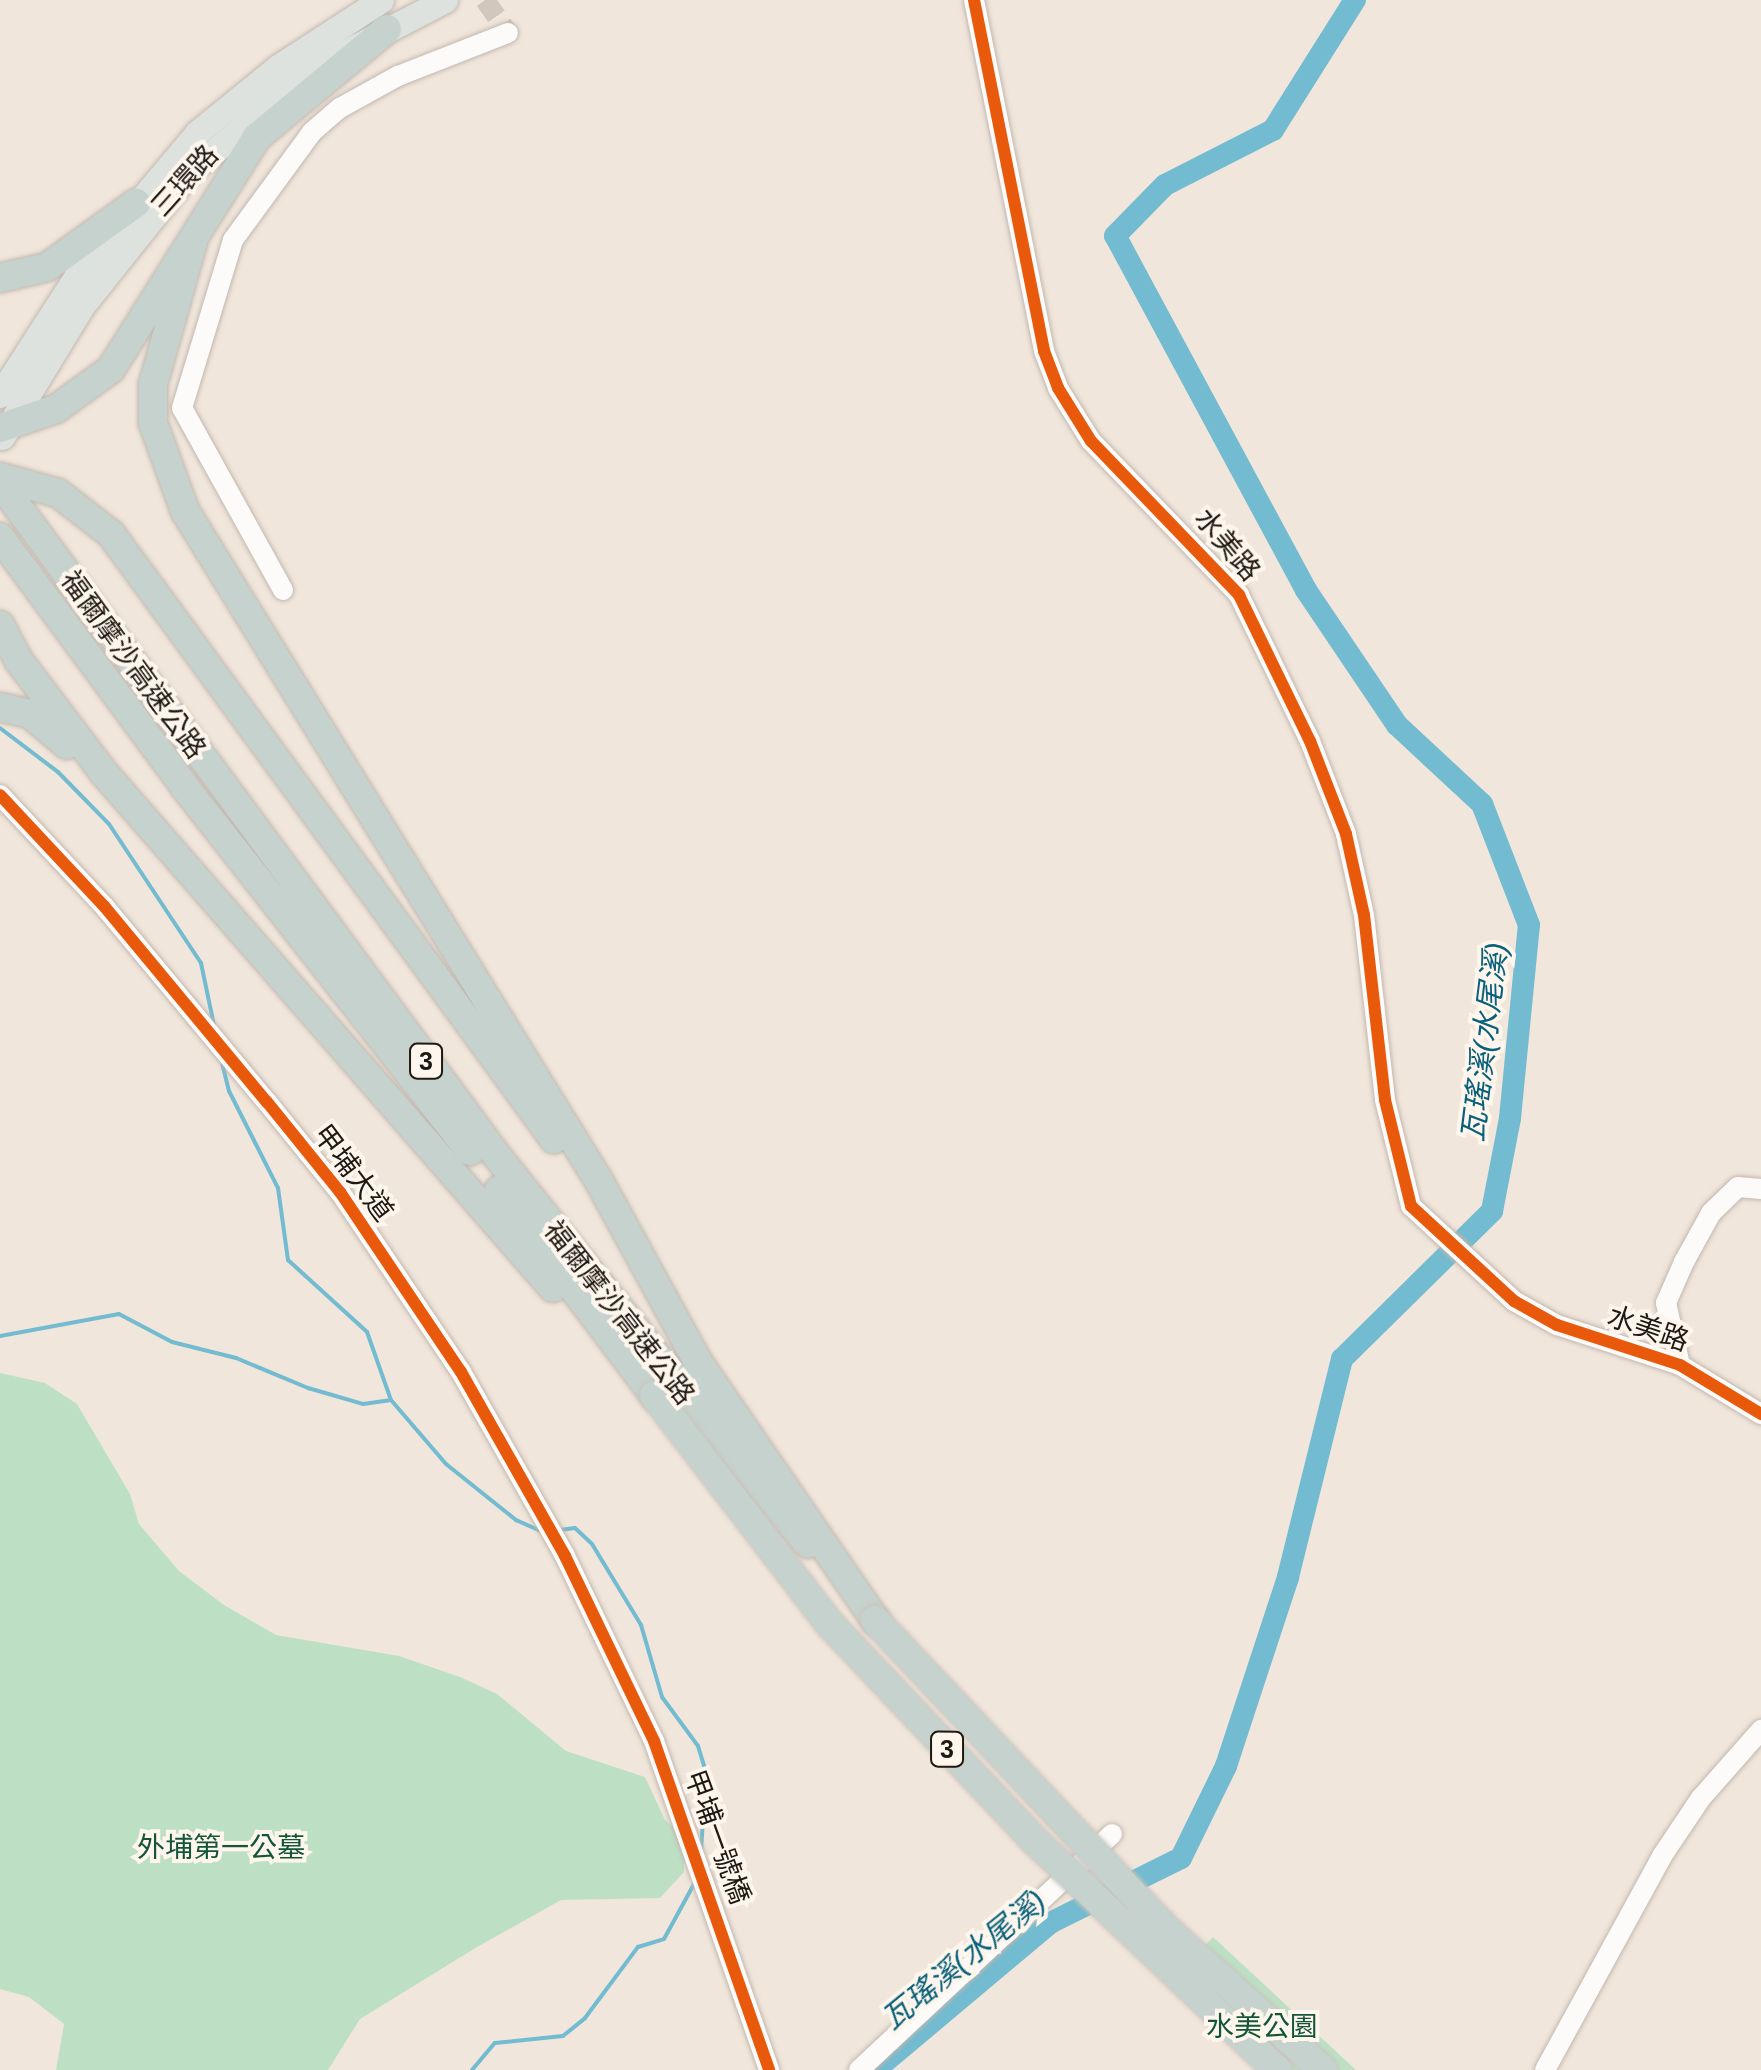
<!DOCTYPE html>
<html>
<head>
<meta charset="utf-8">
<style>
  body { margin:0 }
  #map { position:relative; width:1761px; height:2070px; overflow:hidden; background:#f1e6db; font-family:Helvetica,"Noto Sans TC",sans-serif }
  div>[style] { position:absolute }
  .green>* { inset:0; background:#bde0c4 }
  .stream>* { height:4px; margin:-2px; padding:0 2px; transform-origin:2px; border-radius:2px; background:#72bbd0 }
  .river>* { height:22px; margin:-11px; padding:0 11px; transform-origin:11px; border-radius:11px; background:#72bbd0 }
  .minor-tunnel>* { height:20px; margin-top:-10px; transform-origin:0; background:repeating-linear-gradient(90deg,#d2c7bd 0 20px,transparent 0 30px) }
  .roads { filter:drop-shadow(0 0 2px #c1b8b0) drop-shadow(0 0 2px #c1b8b0) }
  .minor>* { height:20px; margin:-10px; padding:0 10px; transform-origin:10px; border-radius:10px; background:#fdfbfa }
  .major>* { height:25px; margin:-12.5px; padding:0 12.5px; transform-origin:12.5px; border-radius:12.5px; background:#dde2df }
  .highway>* { height:28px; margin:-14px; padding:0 14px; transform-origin:14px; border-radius:14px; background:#c6d2cd }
  .bridges { filter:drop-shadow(0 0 2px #c9c4be) drop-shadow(0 0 2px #c9c4be) }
  .highway-bridge>* { height:28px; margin:-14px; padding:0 14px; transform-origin:14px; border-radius:14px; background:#c6d2cd }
  .cycleway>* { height:12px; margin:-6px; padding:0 6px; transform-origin:6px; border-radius:6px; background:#e8590c }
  span { translate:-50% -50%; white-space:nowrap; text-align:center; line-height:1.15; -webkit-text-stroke:8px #fef6ed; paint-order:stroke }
  .shield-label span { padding:2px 8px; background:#fef6ed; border:2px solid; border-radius:8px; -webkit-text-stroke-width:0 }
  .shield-label { font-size:25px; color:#201911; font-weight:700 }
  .street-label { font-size:28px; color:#201911 }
  .park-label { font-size:28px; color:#135637 }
  .water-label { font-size:30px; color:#08607a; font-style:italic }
</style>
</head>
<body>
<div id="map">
  <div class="green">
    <div style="clip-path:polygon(0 1373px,45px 1383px,77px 1404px,130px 1494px,139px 1524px,179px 1571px,224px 1605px,276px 1635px,399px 1656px,460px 1677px,497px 1694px,566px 1751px,645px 1777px,665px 1820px,685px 1837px,684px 1872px,660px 1898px,561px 1900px,477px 1947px,360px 2019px,328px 2070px,56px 2070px,64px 2024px,29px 1997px,0 1989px)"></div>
    <div style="clip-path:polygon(1213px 1937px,1356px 2070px,1261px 2070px,1169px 1985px)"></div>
  </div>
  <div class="stream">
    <div style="left:0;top:728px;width:73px;rotate:37.2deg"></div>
    <div style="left:58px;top:772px;width:73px;rotate:45.6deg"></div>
    <div style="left:109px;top:824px;width:167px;rotate:56.5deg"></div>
    <div style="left:201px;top:963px;width:63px;rotate:78.2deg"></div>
    <div style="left:222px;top:1063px;width:29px;rotate:76deg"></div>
    <div style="left:229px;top:1091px;width:109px;rotate:63.2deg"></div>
    <div style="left:278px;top:1188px;width:73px;rotate:82.1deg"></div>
    <div style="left:288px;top:1260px;width:107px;rotate:42.3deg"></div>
    <div style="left:367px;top:1332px;width:72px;rotate:70.6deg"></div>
    <div style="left:391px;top:1400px;width:84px;rotate:49.3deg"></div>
    <div style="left:446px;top:1464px;width:90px;rotate:38.7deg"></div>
    <div style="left:516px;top:1520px;width:27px;rotate:24deg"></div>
    <div style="left:0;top:1336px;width:121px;rotate:-10.5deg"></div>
    <div style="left:119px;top:1314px;width:60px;rotate:27.8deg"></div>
    <div style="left:172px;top:1342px;width:66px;rotate:14deg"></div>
    <div style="left:236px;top:1358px;width:78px;rotate:22.6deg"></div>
    <div style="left:308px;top:1388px;width:57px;rotate:16.2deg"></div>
    <div style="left:363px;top:1404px;width:27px;rotate:-8deg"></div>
    <div style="left:560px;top:1530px;width:15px;rotate:-8deg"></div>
    <div style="left:575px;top:1528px;width:23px;rotate:43deg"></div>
    <div style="left:592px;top:1544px;width:95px;rotate:58.8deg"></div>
    <div style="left:641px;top:1625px;width:75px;rotate:73.7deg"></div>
    <div style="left:662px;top:1697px;width:61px;rotate:53.7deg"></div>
    <div style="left:698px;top:1746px;width:27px;rotate:73deg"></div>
    <div style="left:706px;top:1772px;width:79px;rotate:93.6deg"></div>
    <div style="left:472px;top:2070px;width:35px;rotate:-50deg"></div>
    <div style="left:495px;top:2043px;width:68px;rotate:-5.9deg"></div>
    <div style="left:563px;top:2036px;width:28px;rotate:-39deg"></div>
    <div style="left:585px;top:2018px;width:89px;rotate:-53.3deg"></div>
    <div style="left:638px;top:1947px;width:27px;rotate:-17deg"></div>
    <div style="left:664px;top:1939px;width:63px;rotate:-61.4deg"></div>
  </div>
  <div class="river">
    <div style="left:875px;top:2070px;width:229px;rotate:-40deg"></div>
    <div style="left:1050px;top:1923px;width:146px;rotate:-26.4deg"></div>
    <div style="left:1181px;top:1858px;width:102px;rotate:-63.9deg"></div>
    <div style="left:1226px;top:1766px;width:199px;rotate:-71.8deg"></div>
    <div style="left:1288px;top:1577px;width:225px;rotate:-76.1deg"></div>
    <div style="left:1342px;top:1359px;width:211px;rotate:-44.6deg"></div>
    <div style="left:1492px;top:1211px;width:95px;rotate:-79deg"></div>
    <div style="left:1510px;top:1118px;width:194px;rotate:-84.4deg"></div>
    <div style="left:1529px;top:925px;width:130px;rotate:-111.2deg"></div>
    <div style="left:1482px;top:804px;width:116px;rotate:-137.1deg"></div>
    <div style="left:1397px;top:725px;width:163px;rotate:-124deg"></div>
    <div style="left:1306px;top:590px;width:402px;rotate:-118.3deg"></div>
    <div style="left:1115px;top:236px;width:71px;rotate:-45.6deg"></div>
    <div style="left:1165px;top:185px;width:121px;rotate:-27deg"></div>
    <div style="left:1273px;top:130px;width:154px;rotate:-57.8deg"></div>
  </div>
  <div class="minor-tunnel">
    <div style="left:485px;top:0;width:40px;rotate:55.1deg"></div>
  </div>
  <div class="roads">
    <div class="minor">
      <div style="left:974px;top:0;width:358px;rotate:78.7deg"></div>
      <div style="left:1044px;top:351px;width:40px;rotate:69deg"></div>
      <div style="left:1058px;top:388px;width:62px;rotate:58.1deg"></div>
      <div style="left:1091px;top:441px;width:214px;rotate:46.1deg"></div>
      <div style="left:1239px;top:595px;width:162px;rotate:64.1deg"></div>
      <div style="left:1310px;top:741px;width:100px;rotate:68.8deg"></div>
      <div style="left:1346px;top:834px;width:83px;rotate:77.5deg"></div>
      <div style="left:1364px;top:915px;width:186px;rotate:83.5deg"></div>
      <div style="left:1385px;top:1100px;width:109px;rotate:76.2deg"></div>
      <div style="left:1411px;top:1206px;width:140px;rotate:42.7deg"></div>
      <div style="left:1514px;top:1301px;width:49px;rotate:29.2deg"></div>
      <div style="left:1557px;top:1325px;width:129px;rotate:18deg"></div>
      <div style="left:1680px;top:1365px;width:95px;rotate:31.2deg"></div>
      <div style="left:283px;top:590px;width:208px;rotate:-119deg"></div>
      <div style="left:182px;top:408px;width:176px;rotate:-73.1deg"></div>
      <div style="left:233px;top:240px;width:134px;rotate:-53.8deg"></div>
      <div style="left:312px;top:132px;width:37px;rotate:-41deg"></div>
      <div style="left:340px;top:108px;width:66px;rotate:-28.9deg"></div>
      <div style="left:398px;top:76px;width:118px;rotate:-21.4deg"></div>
      <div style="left:0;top:795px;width:152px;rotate:46.9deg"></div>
      <div style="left:104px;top:906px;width:255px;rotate:50.3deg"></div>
      <div style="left:267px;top:1102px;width:116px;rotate:51deg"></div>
      <div style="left:340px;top:1192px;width:217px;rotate:56.1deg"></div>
      <div style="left:461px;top:1372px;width:211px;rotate:60.5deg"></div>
      <div style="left:565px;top:1556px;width:205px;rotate:64.3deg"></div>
      <div style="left:654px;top:1741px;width:349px;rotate:70.7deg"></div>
      <div style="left:1680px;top:1365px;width:64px;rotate:-102.7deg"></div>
      <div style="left:1666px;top:1303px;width:45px;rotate:-66.3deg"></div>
      <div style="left:1684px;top:1262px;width:56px;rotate:-61.1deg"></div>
      <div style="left:1711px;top:1213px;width:37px;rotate:-44deg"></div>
      <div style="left:1738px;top:1187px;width:23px;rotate:5deg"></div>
      <div style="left:859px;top:2070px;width:346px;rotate:-43deg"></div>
      <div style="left:1545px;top:2070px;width:244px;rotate:-61.3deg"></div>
      <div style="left:1662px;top:1856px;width:70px;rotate:-56.1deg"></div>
      <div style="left:1701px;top:1798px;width:91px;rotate:-48.6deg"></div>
    </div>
    <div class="major">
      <div style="left:0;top:395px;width:140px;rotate:-57.2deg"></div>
      <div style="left:76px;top:277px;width:189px;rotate:-49.9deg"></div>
      <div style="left:198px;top:132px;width:103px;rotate:-39.1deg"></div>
      <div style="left:278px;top:67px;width:123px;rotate:-33deg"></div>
      <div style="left:2px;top:437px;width:153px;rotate:-58.6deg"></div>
      <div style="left:82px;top:306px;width:170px;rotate:-51.4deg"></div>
      <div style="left:188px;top:173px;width:163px;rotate:-39.8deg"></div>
      <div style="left:313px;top:69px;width:149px;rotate:-27.6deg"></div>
    </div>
    <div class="highway">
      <div style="left:193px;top:242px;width:148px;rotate:105.7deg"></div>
      <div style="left:153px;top:384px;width:39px;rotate:90deg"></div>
      <div style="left:153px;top:423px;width:94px;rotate:70deg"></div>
      <div style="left:185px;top:511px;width:788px;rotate:58.29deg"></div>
      <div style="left:599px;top:1181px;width:206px;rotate:61.3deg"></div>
      <div style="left:698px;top:1362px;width:313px;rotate:55.5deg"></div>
      <div style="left:0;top:278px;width:48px;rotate:-13.2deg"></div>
      <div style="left:47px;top:267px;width:110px;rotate:-35.7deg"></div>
      <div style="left:0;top:428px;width:59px;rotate:-18.7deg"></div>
      <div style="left:56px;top:409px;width:68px;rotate:-36deg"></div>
      <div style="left:111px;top:369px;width:274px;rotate:-57.8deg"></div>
      <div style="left:257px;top:137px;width:169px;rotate:-39.7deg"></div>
      <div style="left:0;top:477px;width:60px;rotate:15.4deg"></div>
      <div style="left:58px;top:493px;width:67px;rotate:37.7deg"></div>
      <div style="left:111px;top:534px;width:750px;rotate:53.79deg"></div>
      <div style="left:0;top:483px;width:837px;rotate:53.55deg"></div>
      <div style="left:497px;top:1156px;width:497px;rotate:51.3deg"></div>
      <div style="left:0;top:537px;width:310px;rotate:53.5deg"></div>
      <div style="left:184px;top:786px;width:464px;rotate:51.9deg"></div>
      <div style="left:0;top:625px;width:41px;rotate:62.2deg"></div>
      <div style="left:19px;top:661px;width:141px;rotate:52.8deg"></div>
      <div style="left:104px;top:773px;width:683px;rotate:48.92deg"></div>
      <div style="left:0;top:707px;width:31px;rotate:13deg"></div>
      <div style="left:30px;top:714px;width:48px;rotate:40deg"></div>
      <div style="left:499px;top:1190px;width:257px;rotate:52.9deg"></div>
    </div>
  </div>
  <div class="bridges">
    <div class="highway-bridge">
      <div style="left:654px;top:1395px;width:286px;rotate:52.5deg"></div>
      <div style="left:828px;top:1622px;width:300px;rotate:46.6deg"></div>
      <div style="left:1034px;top:1840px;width:335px;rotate:43.4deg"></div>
      <div style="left:875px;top:1620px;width:419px;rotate:46.7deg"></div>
      <div style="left:1162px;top:1925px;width:217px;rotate:42deg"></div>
    </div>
  </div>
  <div class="cycleway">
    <div style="left:974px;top:0;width:358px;rotate:78.7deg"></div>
    <div style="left:1044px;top:351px;width:40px;rotate:69deg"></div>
    <div style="left:1058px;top:388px;width:62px;rotate:58.1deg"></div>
    <div style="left:1091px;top:441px;width:214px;rotate:46.1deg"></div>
    <div style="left:1239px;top:595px;width:162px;rotate:64.1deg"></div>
    <div style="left:1310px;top:741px;width:100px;rotate:68.8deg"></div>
    <div style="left:1346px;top:834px;width:83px;rotate:77.5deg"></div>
    <div style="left:1364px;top:915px;width:186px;rotate:83.5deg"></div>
    <div style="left:1385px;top:1100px;width:109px;rotate:76.2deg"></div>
    <div style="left:1411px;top:1206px;width:140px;rotate:42.7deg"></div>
    <div style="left:1514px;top:1301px;width:49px;rotate:29.2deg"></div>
    <div style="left:1557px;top:1325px;width:129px;rotate:18deg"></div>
    <div style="left:1680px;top:1365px;width:95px;rotate:31.2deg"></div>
    <div style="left:0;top:795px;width:152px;rotate:46.9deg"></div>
    <div style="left:104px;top:906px;width:255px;rotate:50.3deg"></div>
    <div style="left:267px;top:1102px;width:116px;rotate:51deg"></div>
    <div style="left:340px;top:1192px;width:217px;rotate:56.1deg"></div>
    <div style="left:461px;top:1372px;width:211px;rotate:60.5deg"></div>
    <div style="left:565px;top:1556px;width:205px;rotate:64.3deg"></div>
    <div style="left:654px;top:1741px;width:349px;rotate:70.7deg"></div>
  </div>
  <div class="shield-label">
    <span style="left:426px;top:1061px">3</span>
    <span style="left:947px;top:1749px">3</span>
  </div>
  <div class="street-label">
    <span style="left:185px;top:181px;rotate:-48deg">三環路</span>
    <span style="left:1227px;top:545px;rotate:50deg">水美路</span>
    <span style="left:133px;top:665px;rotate:54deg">福爾摩沙高速公路</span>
    <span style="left:353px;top:1173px;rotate:53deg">甲埔大道</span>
    <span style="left:619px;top:1313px;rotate:52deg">福爾摩沙高速公路</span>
    <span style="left:1648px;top:1329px;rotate:19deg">水美路</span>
    <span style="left:717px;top:1837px;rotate:70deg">甲埔一號橋</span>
  </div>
  <div class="park-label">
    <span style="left:221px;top:1848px">外埔第一公墓</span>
    <span style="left:1262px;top:2027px">水美公園</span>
  </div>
  <div class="water-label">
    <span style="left:1485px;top:1042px;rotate:-83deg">瓦瑤溪(水尾溪)</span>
    <span style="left:964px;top:1960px;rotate:-39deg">瓦瑤溪(水尾溪)</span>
  </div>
</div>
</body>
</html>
